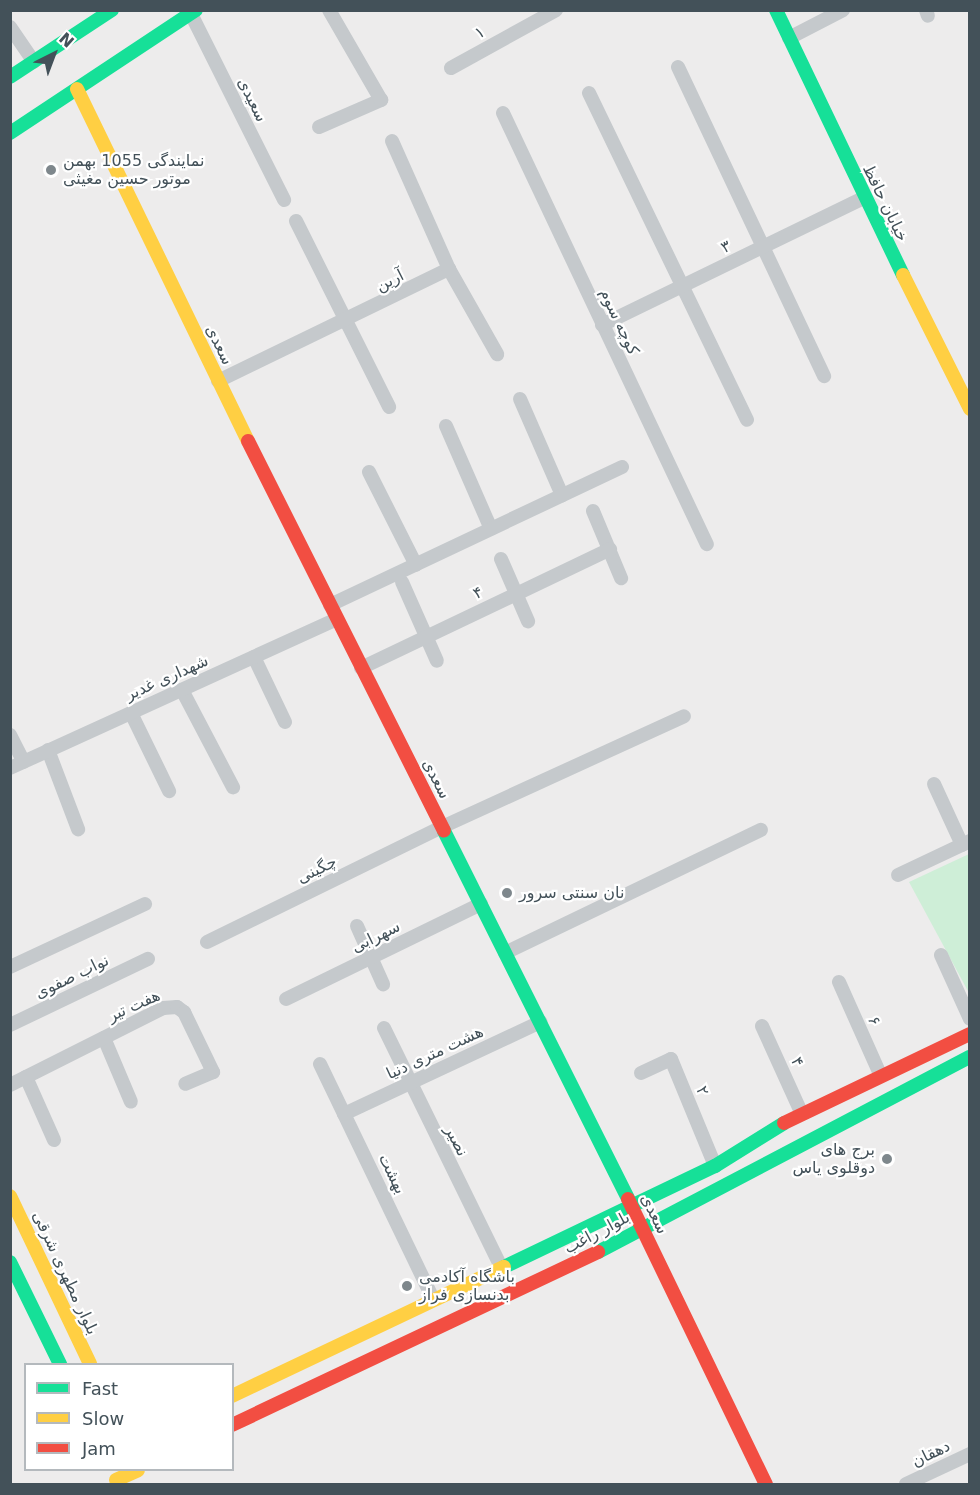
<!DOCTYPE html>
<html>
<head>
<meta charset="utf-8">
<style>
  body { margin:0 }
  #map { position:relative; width:980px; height:1495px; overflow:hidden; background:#edecec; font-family:"DejaVu Sans","Noto Naskh Arabic",sans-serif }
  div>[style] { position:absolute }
  .green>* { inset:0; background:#ceeed7 }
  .street>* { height:14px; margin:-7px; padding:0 7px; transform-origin:7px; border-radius:7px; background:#c5c9cc }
  .fast>* { height:14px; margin:-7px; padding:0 7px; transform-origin:7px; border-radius:7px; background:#16e098 }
  .slow>* { height:14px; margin:-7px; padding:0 7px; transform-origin:7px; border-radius:7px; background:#ffcf43 }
  .jam>* { height:14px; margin:-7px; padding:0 7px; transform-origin:7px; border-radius:7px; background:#f24e42 }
  .dots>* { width:16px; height:16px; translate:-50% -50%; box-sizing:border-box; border:3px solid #fff; border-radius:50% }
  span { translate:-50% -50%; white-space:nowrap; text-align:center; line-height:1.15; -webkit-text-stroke:4.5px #fff; paint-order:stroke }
  .street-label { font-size:16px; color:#435159 }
  .poi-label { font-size:16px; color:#435159 }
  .left { translate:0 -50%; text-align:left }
  .right { translate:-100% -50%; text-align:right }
  .frame { position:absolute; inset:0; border:12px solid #435159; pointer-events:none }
  .legend { position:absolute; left:24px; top:1363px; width:210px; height:108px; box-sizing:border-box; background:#fff; border:2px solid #b4b9bd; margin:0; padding:8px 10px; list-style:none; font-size:18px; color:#435159 }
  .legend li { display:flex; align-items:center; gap:12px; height:30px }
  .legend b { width:30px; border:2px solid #b4b9bd }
  .north { position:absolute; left:24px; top:24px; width:60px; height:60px; -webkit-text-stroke:4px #fff; paint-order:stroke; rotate:42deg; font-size:16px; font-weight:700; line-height:24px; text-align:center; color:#435159 }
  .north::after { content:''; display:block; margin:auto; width:21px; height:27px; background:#435159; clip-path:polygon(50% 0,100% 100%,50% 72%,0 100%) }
</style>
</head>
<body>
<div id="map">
  <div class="green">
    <div style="clip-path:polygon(969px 854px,969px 993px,909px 882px)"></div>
  </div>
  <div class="street">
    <div style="left:926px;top:10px;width:6px;rotate:72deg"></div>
    <div style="left:191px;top:14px;width:208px;rotate:63.4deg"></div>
    <div style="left:10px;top:27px;width:42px;rotate:55.6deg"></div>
    <div style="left:789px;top:38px;width:61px;rotate:-27.4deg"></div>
    <div style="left:678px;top:67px;width:342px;rotate:64.7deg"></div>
    <div style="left:451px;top:68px;width:120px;rotate:-28.9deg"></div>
    <div style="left:589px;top:93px;width:363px;rotate:64.2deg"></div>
    <div style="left:503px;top:113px;width:477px;rotate:64.7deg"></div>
    <div style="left:319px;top:127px;width:68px;rotate:-23.5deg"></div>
    <div style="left:381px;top:100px;width:104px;rotate:-120deg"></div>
    <div style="left:296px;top:221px;width:208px;rotate:63.4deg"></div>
    <div style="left:449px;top:269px;width:98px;rotate:60.5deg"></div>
    <div style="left:602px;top:325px;width:291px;rotate:-25.9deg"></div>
    <div style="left:218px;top:381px;width:257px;rotate:-25.9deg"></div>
    <div style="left:449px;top:269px;width:140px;rotate:-114deg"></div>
    <div style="left:520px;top:399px;width:105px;rotate:66.4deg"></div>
    <div style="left:446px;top:426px;width:112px;rotate:66.4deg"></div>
    <div style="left:369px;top:472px;width:104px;rotate:63.2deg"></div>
    <div style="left:593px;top:511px;width:73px;rotate:67.3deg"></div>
    <div style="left:501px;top:559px;width:68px;rotate:66.5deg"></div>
    <div style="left:402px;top:582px;width:86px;rotate:66.1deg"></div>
    <div style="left:330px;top:605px;width:323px;rotate:-25.3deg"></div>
    <div style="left:254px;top:657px;width:72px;rotate:64.5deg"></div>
    <div style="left:361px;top:668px;width:276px;rotate:-25.5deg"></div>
    <div style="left:182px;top:690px;width:110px;rotate:62.3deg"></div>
    <div style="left:131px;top:713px;width:87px;rotate:64deg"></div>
    <div style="left:10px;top:735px;width:30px;rotate:63deg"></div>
    <div style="left:48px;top:750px;width:85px;rotate:69.2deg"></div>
    <div style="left:10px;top:768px;width:359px;rotate:-24.5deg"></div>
    <div style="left:934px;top:784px;width:67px;rotate:65.3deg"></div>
    <div style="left:898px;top:875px;width:80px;rotate:-25.3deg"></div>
    <div style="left:357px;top:926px;width:64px;rotate:65.9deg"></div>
    <div style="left:207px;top:942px;width:262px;rotate:-26.1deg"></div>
    <div style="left:442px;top:827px;width:266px;rotate:-24.6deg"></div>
    <div style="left:505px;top:953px;width:284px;rotate:-25.7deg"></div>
    <div style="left:941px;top:955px;width:70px;rotate:65.6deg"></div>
    <div style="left:10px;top:967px;width:149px;rotate:-25deg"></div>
    <div style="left:839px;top:982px;width:101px;rotate:66deg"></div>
    <div style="left:286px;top:999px;width:217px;rotate:-26deg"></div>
    <div style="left:10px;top:1025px;width:153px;rotate:-25.6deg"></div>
    <div style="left:762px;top:1026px;width:94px;rotate:65.6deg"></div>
    <div style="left:384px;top:1028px;width:266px;rotate:63.9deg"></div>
    <div style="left:104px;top:1038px;width:69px;rotate:67.1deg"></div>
    <div style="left:320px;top:1064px;width:261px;rotate:64.3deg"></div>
    <div style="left:641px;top:1073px;width:33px;rotate:-25deg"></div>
    <div style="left:671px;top:1059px;width:116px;rotate:67.6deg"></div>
    <div style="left:26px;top:1077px;width:69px;rotate:66deg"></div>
    <div style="left:10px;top:1085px;width:171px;rotate:-26.7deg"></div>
    <div style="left:163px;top:1008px;width:14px;rotate:-4deg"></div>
    <div style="left:177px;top:1007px;width:9px;rotate:36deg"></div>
    <div style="left:184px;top:1012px;width:67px;rotate:64.2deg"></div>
    <div style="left:213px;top:1072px;width:30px;rotate:157deg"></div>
    <div style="left:344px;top:1114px;width:217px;rotate:-25.1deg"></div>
    <div style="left:906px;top:1484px;width:71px;rotate:-25.1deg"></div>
  </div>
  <div class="fast">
    <div style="left:776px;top:10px;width:294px;rotate:64.4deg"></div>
    <div style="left:10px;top:77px;width:122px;rotate:-33.3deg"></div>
    <div style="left:10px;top:133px;width:223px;rotate:-33.5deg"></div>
    <div style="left:444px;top:831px;width:411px;rotate:63.4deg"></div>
    <div style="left:598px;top:1252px;width:420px;rotate:-27.7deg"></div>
    <div style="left:10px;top:1262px;width:114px;rotate:63.9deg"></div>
    <div style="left:504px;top:1267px;width:234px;rotate:-25.6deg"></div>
    <div style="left:715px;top:1166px;width:81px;rotate:-31.9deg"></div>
  </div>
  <div class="slow">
    <div style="left:77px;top:89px;width:391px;rotate:64.1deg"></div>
    <div style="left:903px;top:275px;width:150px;rotate:63.4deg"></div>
    <div style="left:10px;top:1196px;width:186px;rotate:64.5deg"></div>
    <div style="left:232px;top:1396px;width:301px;rotate:-25.4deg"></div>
    <div style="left:116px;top:1480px;width:24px;rotate:-24deg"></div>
  </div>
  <div class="jam">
    <div style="left:248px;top:441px;width:436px;rotate:63.3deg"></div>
    <div style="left:784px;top:1123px;width:206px;rotate:-25.6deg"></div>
    <div style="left:628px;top:1199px;width:317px;rotate:64.2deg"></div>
    <div style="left:232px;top:1425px;width:405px;rotate:-25.3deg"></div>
  </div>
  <div class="dots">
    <div style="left:51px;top:170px;background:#7e878c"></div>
    <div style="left:507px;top:893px;background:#7e878c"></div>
    <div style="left:887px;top:1159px;background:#7e878c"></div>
    <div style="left:407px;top:1286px;background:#7e878c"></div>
  </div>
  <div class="street-label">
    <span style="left:480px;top:33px;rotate:-29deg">۱</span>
    <span style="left:252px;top:100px;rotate:64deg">سعیدی</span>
    <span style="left:885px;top:203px;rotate:64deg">خیابان حافظ</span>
    <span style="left:726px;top:247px;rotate:-26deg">۳</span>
    <span style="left:390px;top:281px;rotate:-27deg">آرین</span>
    <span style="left:619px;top:322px;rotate:65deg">کوچه سوم</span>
    <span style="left:219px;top:345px;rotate:64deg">سعدی</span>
    <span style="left:478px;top:593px;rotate:-26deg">۴</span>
    <span style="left:167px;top:678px;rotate:-24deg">شهداری غدیر</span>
    <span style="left:436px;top:779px;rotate:63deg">سعدی</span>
    <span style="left:317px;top:870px;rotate:-26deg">چگینی</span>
    <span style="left:376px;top:937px;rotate:-26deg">سهرابی</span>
    <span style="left:72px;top:977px;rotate:-26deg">نواب صفوی</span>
    <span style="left:134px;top:1006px;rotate:-24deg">هفت تیر</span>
    <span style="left:874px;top:1021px;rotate:66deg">۶</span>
    <span style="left:435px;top:1053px;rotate:-25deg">هشت متری دنیا</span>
    <span style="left:797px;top:1062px;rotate:66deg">۴</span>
    <span style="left:702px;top:1091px;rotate:68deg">۲</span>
    <span style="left:456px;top:1141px;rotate:63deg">نصیر</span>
    <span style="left:392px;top:1174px;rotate:64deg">بهشت</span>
    <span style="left:654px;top:1214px;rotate:64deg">سعدی</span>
    <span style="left:597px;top:1233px;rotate:-28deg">بلوار راغب</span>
    <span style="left:65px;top:1273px;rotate:65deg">بلوار مطهری شرقی</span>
    <span style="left:931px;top:1454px;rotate:-26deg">دهقان</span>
  </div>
  <div class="poi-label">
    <span class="left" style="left:63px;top:170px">نمایندگی 1055 بهمن<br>موتور حسین مغیثی</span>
    <span class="left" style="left:519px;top:893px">نان سنتی سرور</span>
    <span class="right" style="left:875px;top:1159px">برج های<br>دوقلوی یاس</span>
    <span class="left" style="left:419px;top:1286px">باشگاه آکادمی<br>بدنسازی فراز</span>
  </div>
  <div class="frame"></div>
  <ul class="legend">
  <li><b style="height:8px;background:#16e098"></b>Fast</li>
  <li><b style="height:8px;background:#ffcf43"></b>Slow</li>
  <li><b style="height:8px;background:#f24e42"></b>Jam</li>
  </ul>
  <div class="north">N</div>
</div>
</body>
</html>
